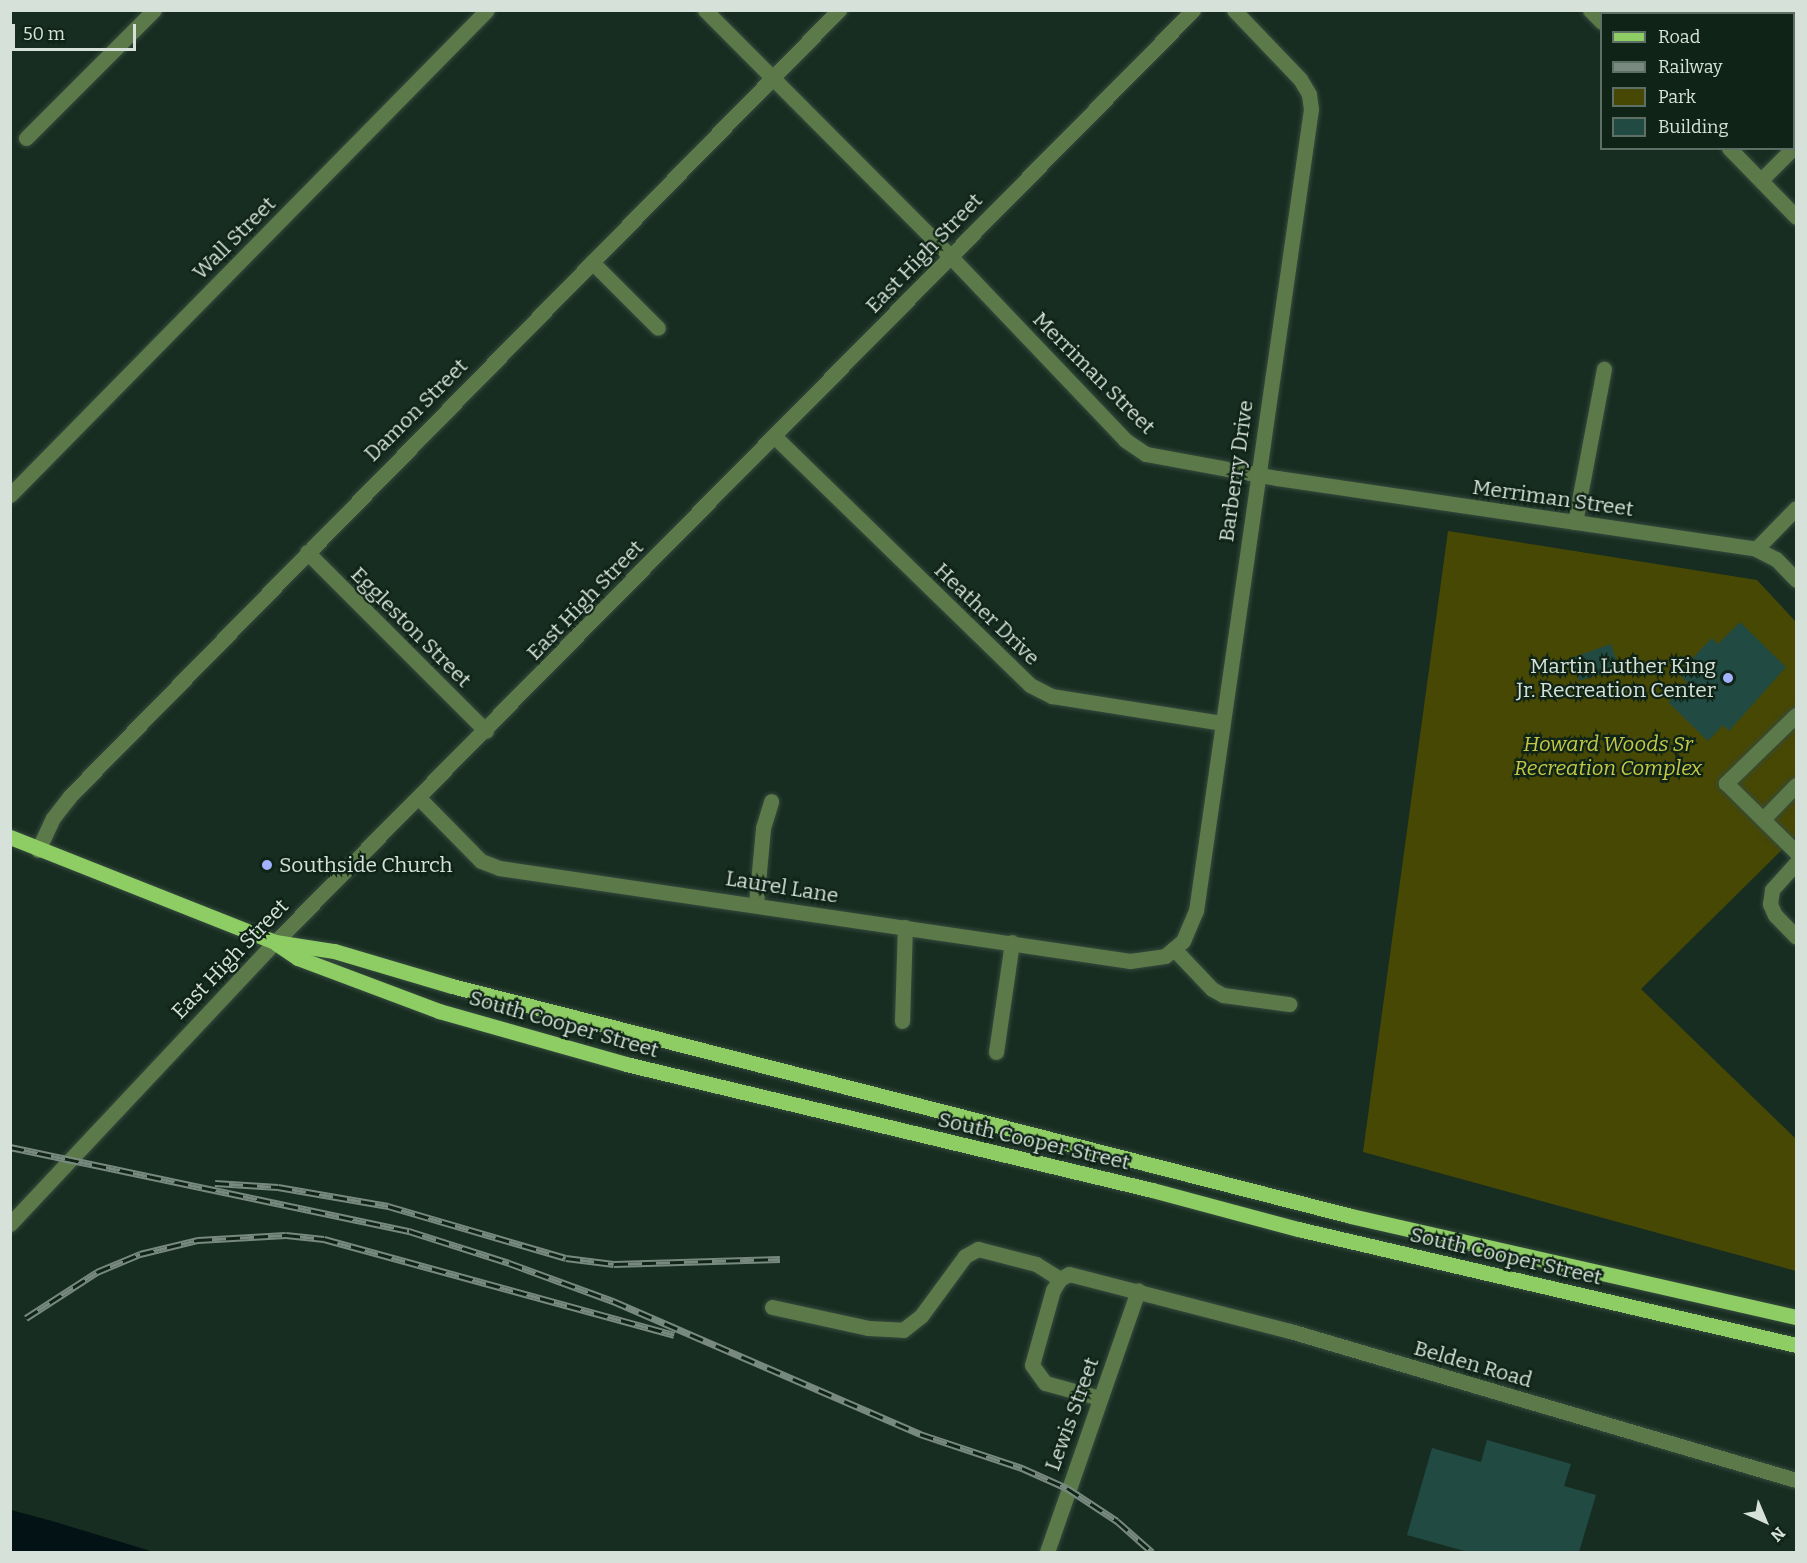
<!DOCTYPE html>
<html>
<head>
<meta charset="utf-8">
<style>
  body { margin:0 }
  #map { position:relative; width:1807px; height:1563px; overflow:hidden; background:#182d21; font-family:Bitter,serif }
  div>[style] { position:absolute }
  .green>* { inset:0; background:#474804 }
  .water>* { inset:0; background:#031315 }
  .building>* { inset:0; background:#214a43 }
  .roads { filter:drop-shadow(0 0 2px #364a3e) drop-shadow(0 0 2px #364a3e) }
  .minor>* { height:15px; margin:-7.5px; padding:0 7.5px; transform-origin:7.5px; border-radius:7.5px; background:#5c7a49 }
  .major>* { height:15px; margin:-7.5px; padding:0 7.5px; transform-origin:7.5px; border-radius:7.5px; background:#8ecd64 }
  .rail>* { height:7px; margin-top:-3.5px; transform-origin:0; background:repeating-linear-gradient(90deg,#0f2317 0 14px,#78897f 0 28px); box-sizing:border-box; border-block:2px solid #78897f }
  .dots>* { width:16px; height:16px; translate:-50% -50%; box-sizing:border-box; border:3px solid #0f2317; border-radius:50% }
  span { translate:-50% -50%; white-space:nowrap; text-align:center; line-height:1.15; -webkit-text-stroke:4.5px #0f2317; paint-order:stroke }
  .street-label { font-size:21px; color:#d5e1d9 }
  .poi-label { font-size:21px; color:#d5e1d9 }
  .right { translate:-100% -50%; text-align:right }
  .left { translate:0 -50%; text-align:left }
  .park-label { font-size:21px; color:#c4c846; font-style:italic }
  .frame { position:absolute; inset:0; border:12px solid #d5e1d9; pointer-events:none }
  .legend { position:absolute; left:1600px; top:12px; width:195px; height:138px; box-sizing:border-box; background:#0f2317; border:2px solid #5e6f65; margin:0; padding:8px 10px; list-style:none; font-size:18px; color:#d5e1d9 }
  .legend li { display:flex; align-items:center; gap:12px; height:30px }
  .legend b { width:30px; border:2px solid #5e6f65 }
  .north { position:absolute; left:1735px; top:1491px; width:60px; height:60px; -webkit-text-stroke:4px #0f2317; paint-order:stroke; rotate:136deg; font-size:16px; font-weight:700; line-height:24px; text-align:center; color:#d5e1d9 }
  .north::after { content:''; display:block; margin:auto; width:21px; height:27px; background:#d5e1d9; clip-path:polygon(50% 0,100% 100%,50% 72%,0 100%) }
  .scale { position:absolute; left:12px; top:24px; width:124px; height:27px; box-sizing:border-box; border:3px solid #d5e1d9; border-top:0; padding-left:8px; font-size:18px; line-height:21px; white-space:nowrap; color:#d5e1d9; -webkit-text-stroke:4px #0f2317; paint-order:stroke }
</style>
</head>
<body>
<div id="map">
  <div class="green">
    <div style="clip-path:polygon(1448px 531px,1757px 580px,1796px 622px,1796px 836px,1641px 989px,1796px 1139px,1796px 1271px,1363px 1152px)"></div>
  </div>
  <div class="water">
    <div style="clip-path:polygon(11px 1510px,52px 1521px,154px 1552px,11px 1552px)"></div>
  </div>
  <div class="building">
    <div style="clip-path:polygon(1740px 622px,1786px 667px,1729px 731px,1723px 725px,1708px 741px,1668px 702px,1687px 682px,1678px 673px,1712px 638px,1718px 644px)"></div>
    <div style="clip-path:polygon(1611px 644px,1619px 668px,1579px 681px,1571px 658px)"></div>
    <div style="clip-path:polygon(1487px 1440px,1571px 1464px,1564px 1486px,1596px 1495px,1579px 1552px,1468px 1552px,1407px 1535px,1432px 1448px,1481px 1462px)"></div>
  </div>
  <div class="roads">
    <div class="minor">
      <div style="left:705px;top:10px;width:347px;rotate:45.1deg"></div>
      <div style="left:950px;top:256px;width:254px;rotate:46.4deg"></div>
      <div style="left:1125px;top:440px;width:25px;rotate:34deg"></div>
      <div style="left:1146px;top:454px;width:133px;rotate:10.4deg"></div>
      <div style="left:1277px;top:478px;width:484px;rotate:8.4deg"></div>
      <div style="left:1756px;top:549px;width:22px;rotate:27deg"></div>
      <div style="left:1776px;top:559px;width:29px;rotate:46deg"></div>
      <div style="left:1590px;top:10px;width:17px;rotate:45deg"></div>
      <div style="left:26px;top:138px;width:181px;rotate:-45deg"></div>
      <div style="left:1729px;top:148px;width:96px;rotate:45.8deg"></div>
      <div style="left:1761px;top:180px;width:45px;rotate:-45deg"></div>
      <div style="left:592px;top:262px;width:93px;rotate:45deg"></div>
      <div style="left:774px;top:436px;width:357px;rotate:44.2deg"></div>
      <div style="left:1030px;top:685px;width:25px;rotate:27deg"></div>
      <div style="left:1052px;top:696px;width:172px;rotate:9deg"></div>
      <div style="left:10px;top:495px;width:680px;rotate:-45.48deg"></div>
      <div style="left:1575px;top:522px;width:156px;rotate:-79.3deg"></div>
      <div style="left:1756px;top:549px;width:57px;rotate:-45.7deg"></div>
      <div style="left:307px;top:552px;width:253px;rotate:45deg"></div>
      <div style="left:1796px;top:715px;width:98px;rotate:135.8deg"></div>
      <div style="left:1726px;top:783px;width:98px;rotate:44.6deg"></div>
      <div style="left:419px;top:798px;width:88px;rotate:45.5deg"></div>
      <div style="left:481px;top:861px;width:19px;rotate:21deg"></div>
      <div style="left:499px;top:868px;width:638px;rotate:8.38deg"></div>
      <div style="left:1130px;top:961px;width:35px;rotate:-8deg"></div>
      <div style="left:1165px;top:956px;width:23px;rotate:-40deg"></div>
      <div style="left:1183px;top:941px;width:33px;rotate:-67deg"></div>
      <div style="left:1196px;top:911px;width:810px;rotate:-81.84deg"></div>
      <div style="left:1311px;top:109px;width:15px;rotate:-98deg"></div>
      <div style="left:1309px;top:94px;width:17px;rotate:-121deg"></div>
      <div style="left:1300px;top:79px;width:95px;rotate:-133.7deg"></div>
      <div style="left:1763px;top:819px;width:47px;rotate:-45.9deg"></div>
      <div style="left:38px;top:850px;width:35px;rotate:-65deg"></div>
      <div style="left:53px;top:818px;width:28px;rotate:-52deg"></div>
      <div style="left:70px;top:796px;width:1100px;rotate:-45.63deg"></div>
      <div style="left:1796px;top:863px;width:36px;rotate:132deg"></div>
      <div style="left:1772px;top:890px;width:14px;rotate:98deg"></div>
      <div style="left:1770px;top:904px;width:12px;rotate:66deg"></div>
      <div style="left:1775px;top:915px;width:30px;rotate:46deg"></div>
      <div style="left:756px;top:904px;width:76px;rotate:-84.7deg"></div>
      <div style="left:763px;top:828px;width:28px;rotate:-73deg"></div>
      <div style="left:1174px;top:949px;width:55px;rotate:46.5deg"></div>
      <div style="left:1212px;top:989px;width:13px;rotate:29deg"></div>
      <div style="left:1223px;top:995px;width:67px;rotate:7.8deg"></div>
      <div style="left:902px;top:1021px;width:94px;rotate:-88.2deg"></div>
      <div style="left:996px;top:1052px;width:111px;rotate:-81.7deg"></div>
      <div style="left:10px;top:1224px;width:387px;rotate:-46.8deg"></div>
      <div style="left:275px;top:942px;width:1308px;rotate:-45.43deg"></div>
      <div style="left:772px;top:1307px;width:98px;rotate:12.3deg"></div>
      <div style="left:868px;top:1328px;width:35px;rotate:3deg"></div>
      <div style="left:903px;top:1330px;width:23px;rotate:-38deg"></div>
      <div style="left:921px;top:1316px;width:74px;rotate:-53.7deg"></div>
      <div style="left:965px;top:1256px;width:15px;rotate:-28deg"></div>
      <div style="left:978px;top:1249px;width:60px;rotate:14.5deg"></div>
      <div style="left:1036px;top:1264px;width:28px;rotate:32deg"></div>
      <div style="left:1100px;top:1398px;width:57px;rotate:-164.7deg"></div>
      <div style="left:1045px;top:1383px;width:22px;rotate:-126deg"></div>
      <div style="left:1032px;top:1365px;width:78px;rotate:-74.4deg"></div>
      <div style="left:1053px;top:1290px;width:13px;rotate:-58deg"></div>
      <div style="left:1060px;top:1279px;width:10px;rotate:-29deg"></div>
      <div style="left:1069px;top:1274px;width:228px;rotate:14.5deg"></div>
      <div style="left:1290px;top:1331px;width:527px;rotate:16.41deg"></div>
      <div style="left:1047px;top:1552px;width:277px;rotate:-70.8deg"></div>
    </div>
    <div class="major">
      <div style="left:10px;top:837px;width:285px;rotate:21.6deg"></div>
      <div style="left:275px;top:942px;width:60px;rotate:8.7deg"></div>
      <div style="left:334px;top:951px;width:123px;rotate:16.5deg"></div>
      <div style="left:452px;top:986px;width:928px;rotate:14.35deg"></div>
      <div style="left:1351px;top:1216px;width:456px;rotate:12.8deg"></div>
      <div style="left:277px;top:944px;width:25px;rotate:34deg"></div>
      <div style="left:298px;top:958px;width:151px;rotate:20.6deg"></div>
      <div style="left:439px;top:1011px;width:194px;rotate:15.8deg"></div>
      <div style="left:626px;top:1064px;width:541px;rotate:13.47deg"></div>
      <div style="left:1152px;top:1190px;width:151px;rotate:15deg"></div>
      <div style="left:1298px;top:1229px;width:511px;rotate:13.11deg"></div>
    </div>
  </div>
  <div class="rail">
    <div style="left:10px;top:1147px;width:408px;rotate:11.9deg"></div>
    <div style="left:409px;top:1231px;width:105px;rotate:17.7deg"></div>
    <div style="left:509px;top:1263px;width:111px;rotate:20.1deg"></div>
    <div style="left:613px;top:1301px;width:335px;rotate:23.4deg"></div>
    <div style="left:920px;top:1434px;width:108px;rotate:18.4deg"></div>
    <div style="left:1022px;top:1468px;width:49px;rotate:24deg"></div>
    <div style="left:1067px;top:1488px;width:60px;rotate:33.4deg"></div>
    <div style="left:1117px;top:1521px;width:47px;rotate:41.5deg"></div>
    <div style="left:215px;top:1183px;width:63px;rotate:3.6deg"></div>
    <div style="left:278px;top:1187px;width:112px;rotate:9.8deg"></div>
    <div style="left:388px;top:1206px;width:185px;rotate:16.3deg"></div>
    <div style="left:566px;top:1258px;width:48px;rotate:7.1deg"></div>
    <div style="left:614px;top:1264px;width:166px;rotate:-1.7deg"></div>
    <div style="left:26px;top:1318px;width:85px;rotate:-32.9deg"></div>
    <div style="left:97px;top:1272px;width:47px;rotate:-22.7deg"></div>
    <div style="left:140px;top:1254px;width:60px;rotate:-13.6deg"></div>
    <div style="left:198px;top:1240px;width:88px;rotate:-3.3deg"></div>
    <div style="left:286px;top:1235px;width:38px;rotate:6deg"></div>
    <div style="left:324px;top:1239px;width:363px;rotate:15.3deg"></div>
  </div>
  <div class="dots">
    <div style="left:1728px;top:678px;background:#a2b2fd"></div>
    <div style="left:267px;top:865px;background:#a2b2fd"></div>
  </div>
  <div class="street-label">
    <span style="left:234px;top:238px;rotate:-45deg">Wall Street</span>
    <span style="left:924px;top:253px;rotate:-46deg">East High Street</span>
    <span style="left:1094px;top:373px;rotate:45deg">Merriman Street</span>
    <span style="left:416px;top:410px;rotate:-45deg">Damon Street</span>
    <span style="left:1236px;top:471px;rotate:-82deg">Barberry Drive</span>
    <span style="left:1553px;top:498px;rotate:8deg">Merriman Street</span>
    <span style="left:585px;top:600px;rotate:-46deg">East High Street</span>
    <span style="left:987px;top:614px;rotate:44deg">Heather Drive</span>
    <span style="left:411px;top:627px;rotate:45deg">Eggleston Street</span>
    <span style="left:782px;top:887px;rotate:9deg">Laurel Lane</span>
    <span style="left:230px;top:959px;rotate:-46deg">East High Street</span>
    <span style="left:564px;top:1024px;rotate:16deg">South Cooper Street</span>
    <span style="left:1034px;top:1141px;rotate:13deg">South Cooper Street</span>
    <span style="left:1506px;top:1256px;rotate:13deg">South Cooper Street</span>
    <span style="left:1473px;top:1364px;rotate:16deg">Belden Road</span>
    <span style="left:1072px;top:1414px;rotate:-70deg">Lewis Street</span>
  </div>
  <div class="poi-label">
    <span class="right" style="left:1716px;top:678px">Martin Luther King<br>Jr. Recreation Center</span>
    <span class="left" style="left:279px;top:865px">Southside Church</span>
  </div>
  <div class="park-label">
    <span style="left:1608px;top:756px">Howard Woods Sr<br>Recreation Complex</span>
  </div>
  <div class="frame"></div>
  <ul class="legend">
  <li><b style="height:8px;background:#8ecd64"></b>Road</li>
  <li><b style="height:8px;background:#78897f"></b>Railway</li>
  <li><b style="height:16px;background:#474804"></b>Park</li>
  <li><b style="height:16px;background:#214a43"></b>Building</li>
  </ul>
  <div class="north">N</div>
  <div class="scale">50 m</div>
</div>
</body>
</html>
